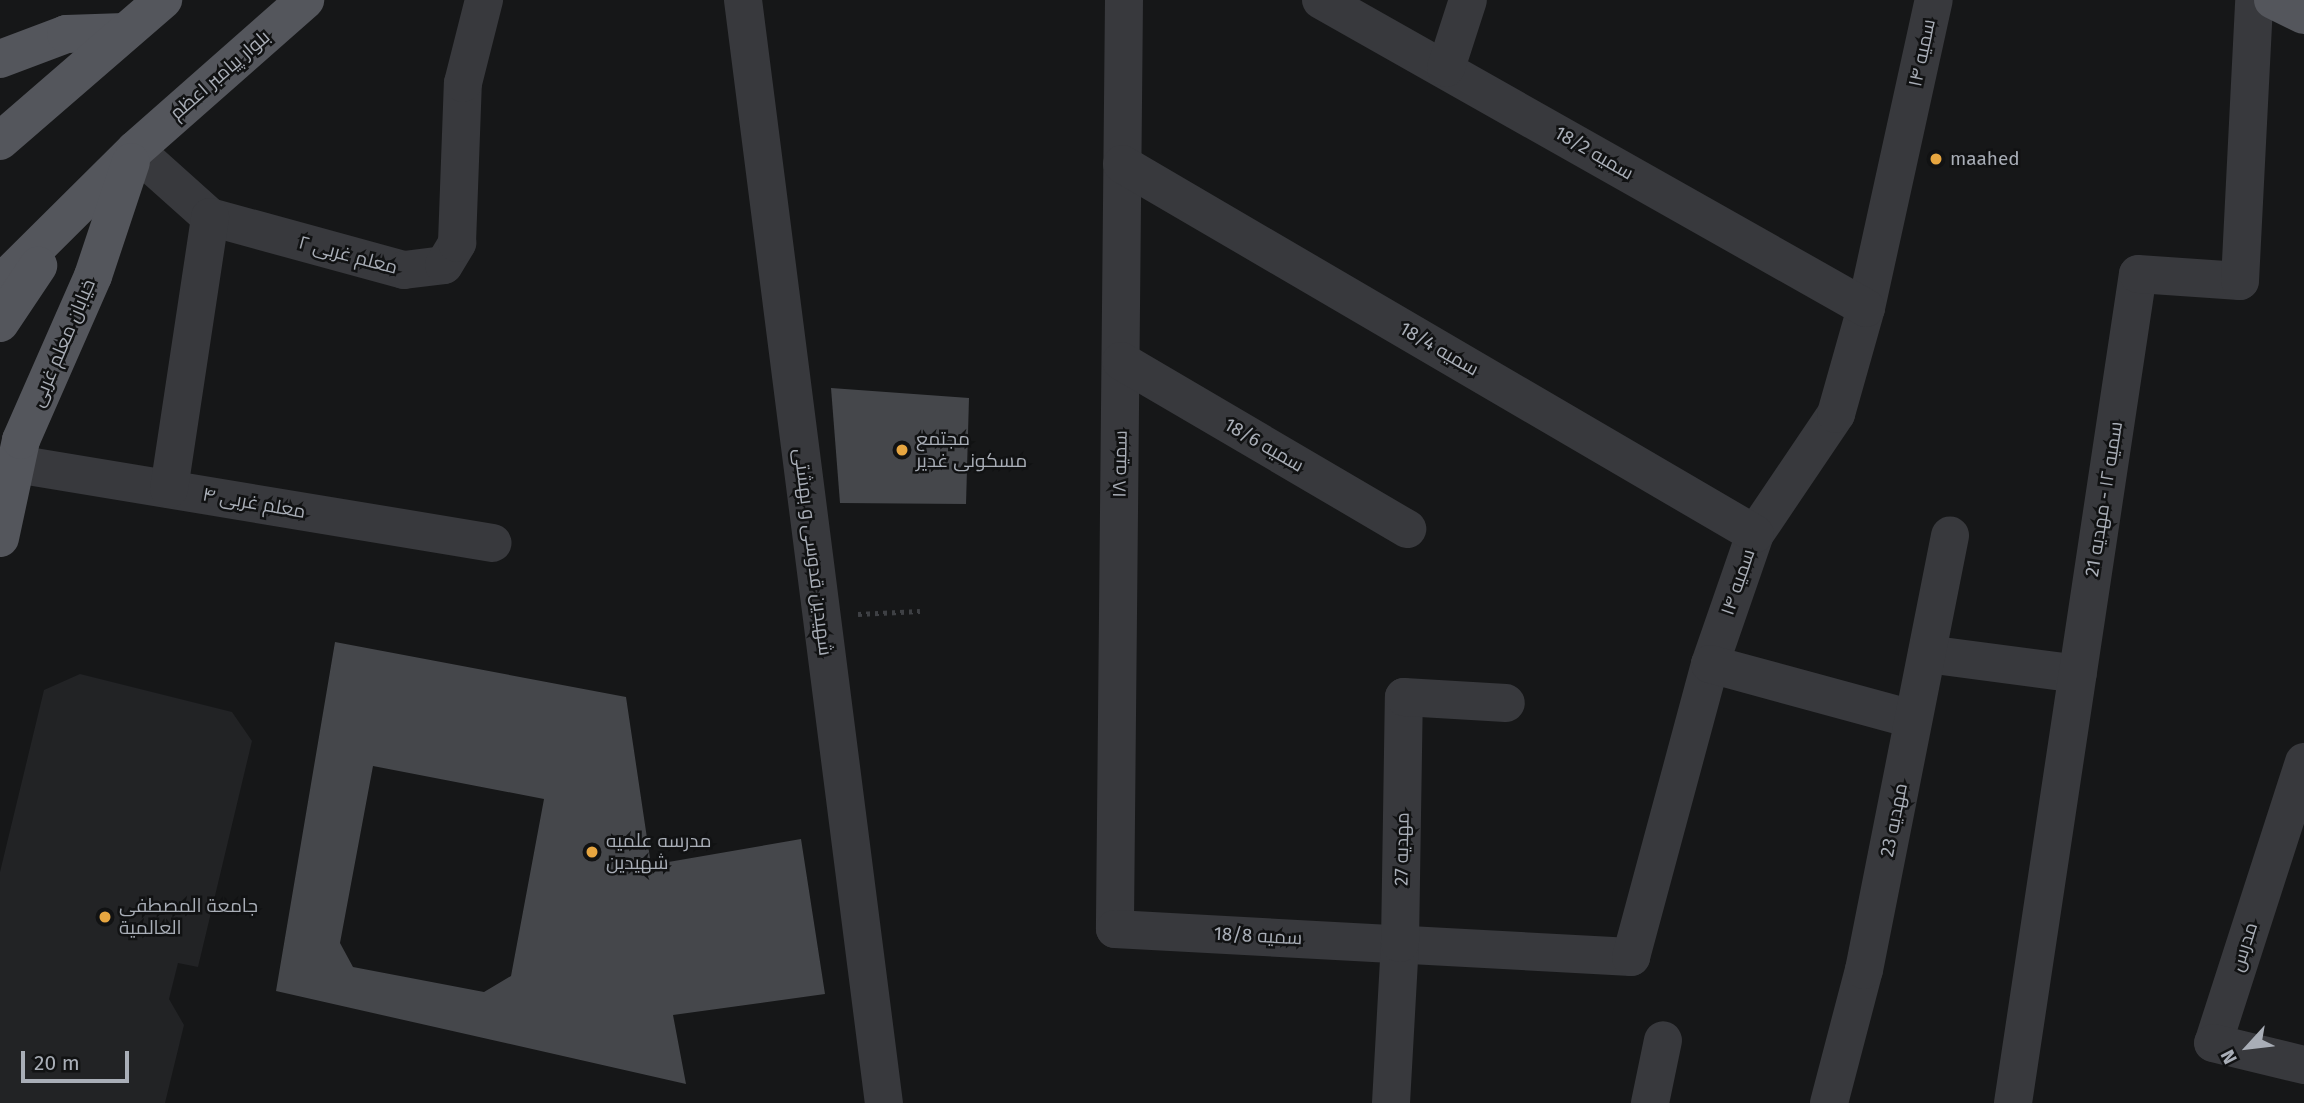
<!DOCTYPE html>
<html>
<head>
<meta charset="utf-8">
<style>
  body { margin:0 }
  #map { position:relative; width:2304px; height:1103px; overflow:hidden; background:#161718; font-family:"Fira Sans",Cairo,sans-serif }
  div>[style] { position:absolute }
  .built>* { inset:0; background:#222325 }
  .building>* { inset:0; background:#45474b }
  .path>* { height:4.5px; margin-top:-2.25px; transform-origin:0; background:repeating-linear-gradient(90deg,#3e4044 0 3.5px,transparent 0 8.5px) }
  .minor>* { height:38px; margin:-19px; padding:0 19px; transform-origin:19px; border-radius:19px; background:#38393d }
  .major>* { height:38px; margin:-19px; padding:0 19px; transform-origin:19px; border-radius:19px; background:#54565c }
  .dots>* { width:19px; height:19px; translate:-50% -50%; box-sizing:border-box; border:4px solid #111213; border-radius:50% }
  span { translate:-50% -50%; white-space:nowrap; text-align:center; line-height:1.15; -webkit-text-stroke:5px #111213; paint-order:stroke }
  .street-label { font-size:19px; color:#a9aeb7 }
  .poi-label { font-size:19px; color:#a9aeb7 }
  .left { translate:0 -50%; text-align:left }
  .north { position:absolute; left:2213px; top:1012px; width:70px; height:70px; -webkit-text-stroke:5px #111213; paint-order:stroke; rotate:243deg; font-size:19px; font-weight:700; line-height:28px; text-align:center; color:#a9aeb7 }
  .north::after { content:''; display:block; margin:auto; width:24px; height:32px; background:#a9aeb7; clip-path:polygon(50% 0,100% 100%,50% 72%,0 100%) }
  .scale { position:absolute; left:21px; top:1051px; width:108px; height:32px; box-sizing:border-box; border:4px solid #a9aeb7; border-top:0; padding-left:9px; font-size:21px; line-height:24px; white-space:nowrap; color:#a9aeb7; -webkit-text-stroke:5px #111213; paint-order:stroke }
</style>
</head>
<body>
<div id="map">
  <div class="built">
    <div style="clip-path:polygon(80px 674px,232px 712px,252px 741px,198px 967px,178px 963px,169px 999px,184px 1025px,165px 1103px,0 1103px,0 872px,44px 690px)"></div>
  </div>
  <div class="building">
    <div style="clip-path:polygon(831px 388px,969px 398px,966px 504px,840px 503px)"></div>
    <div style="clip-path:polygon(evenodd,335px 642px,626px 697px,651px 865px,801px 839px,825px 994px,673px 1015px,686px 1084px,276px 991px,335px 642px,373px 766px,544px 799px,511px 976px,484px 992px,353px 967px,340px 943px,373px 766px)"></div>
  </div>
  <div class="path">
    <div style="left:858px;top:614px;width:62px;rotate:-2.8deg"></div>
  </div>
  <div class="minor">
    <div style="left:743px;top:0;width:1112px;rotate:82.72deg"></div>
    <div style="left:1124px;top:0;width:929px;rotate:90.56deg"></div>
    <div style="left:1115px;top:929px;width:517px;rotate:3.11deg"></div>
    <div style="left:1631px;top:957px;width:303px;rotate:-74.9deg"></div>
    <div style="left:1710px;top:664px;width:138px;rotate:-70.9deg"></div>
    <div style="left:1755px;top:534px;width:145px;rotate:-56deg"></div>
    <div style="left:1836px;top:414px;width:110px;rotate:-74.2deg"></div>
    <div style="left:1866px;top:308px;width:315px;rotate:-77.6deg"></div>
    <div style="left:1321px;top:0;width:626px;rotate:29.47deg"></div>
    <div style="left:1446px;top:68px;width:71px;rotate:-72.1deg"></div>
    <div style="left:135px;top:150px;width:101px;rotate:41.8deg"></div>
    <div style="left:210px;top:217px;width:201px;rotate:15.3deg"></div>
    <div style="left:404px;top:270px;width:40px;rotate:-7.1deg"></div>
    <div style="left:444px;top:265px;width:26px;rotate:-59deg"></div>
    <div style="left:457px;top:243px;width:160px;rotate:-87.9deg"></div>
    <div style="left:463px;top:83px;width:86px;rotate:-75.8deg"></div>
    <div style="left:1122px;top:164px;width:733px;rotate:30.31deg"></div>
    <div style="left:1121px;top:361px;width:332px;rotate:30.4deg"></div>
    <div style="left:16px;top:464px;width:483px;rotate:9.4deg"></div>
    <div style="left:169px;top:489px;width:275px;rotate:-81.4deg"></div>
    <div style="left:1927px;top:654px;width:152px;rotate:7.5deg"></div>
    <div style="left:1710px;top:664px;width:210px;rotate:15.2deg"></div>
    <div style="left:2304px;top:762px;width:295px;rotate:107.9deg"></div>
    <div style="left:2213px;top:1043px;width:94px;rotate:13.6deg"></div>
    <div style="left:1391px;top:1103px;width:160px;rotate:-86.8deg"></div>
    <div style="left:1400px;top:943px;width:246px;rotate:-89.1deg"></div>
    <div style="left:1404px;top:697px;width:102px;rotate:3.4deg"></div>
    <div style="left:1650px;top:1103px;width:64px;rotate:-78.3deg"></div>
    <div style="left:1829px;top:1103px;width:138px;rotate:-75.3deg"></div>
    <div style="left:1864px;top:970px;width:443px;rotate:-78.8deg"></div>
    <div style="left:2013px;top:1103px;width:838px;rotate:-81.43deg"></div>
    <div style="left:2138px;top:274px;width:102px;rotate:3.9deg"></div>
    <div style="left:2240px;top:281px;width:281px;rotate:-87.1deg"></div>
  </div>
  <div class="major">
    <div style="left:2273px;top:0;width:34px;rotate:26deg"></div>
    <div style="left:0;top:59px;width:71px;rotate:-20.7deg"></div>
    <div style="left:66px;top:34px;width:59px;rotate:-1.9deg"></div>
    <div style="left:0;top:141px;width:216px;rotate:-40.9deg"></div>
    <div style="left:0;top:284px;width:190px;rotate:-44.8deg"></div>
    <div style="left:135px;top:150px;width:227px;rotate:-41.4deg"></div>
    <div style="left:0;top:323px;width:69px;rotate:-56.3deg"></div>
    <div style="left:0;top:538px;width:100px;rotate:-77.9deg"></div>
    <div style="left:21px;top:440px;width:179px;rotate:-66.3deg"></div>
    <div style="left:93px;top:276px;width:120px;rotate:-71.6deg"></div>
  </div>
  <div class="dots">
    <div style="left:1936px;top:159px;background:#e7a640"></div>
    <div style="left:902px;top:450px;background:#e7a640"></div>
    <div style="left:592px;top:852px;background:#e7a640"></div>
    <div style="left:105px;top:917px;background:#e7a640"></div>
  </div>
  <div class="street-label">
    <span style="left:1922px;top:53px;rotate:-78deg">سمیه ۱۴</span>
    <span style="left:220px;top:75px;rotate:-41deg">بلوار پیامبر اعظم</span>
    <span style="left:1594px;top:153px;rotate:30deg">سمیه 18/2</span>
    <span style="left:348px;top:255px;rotate:15deg">معلم غربی ۲</span>
    <span style="left:63px;top:343px;rotate:-67deg">خیابان معلم غربی</span>
    <span style="left:1439px;top:349px;rotate:30deg">سمیه 18/4</span>
    <span style="left:1264px;top:445px;rotate:30deg">سمیه 18/6</span>
    <span style="left:1120px;top:464px;rotate:-89deg">سمیه ۱۸</span>
    <span style="left:2104px;top:499px;rotate:-81deg">سمیه ۱۲ - مهدیه 21</span>
    <span style="left:254px;top:503px;rotate:10deg">معلم غربی ۴</span>
    <span style="left:813px;top:552px;rotate:83deg">شهیدین قدوسی و بهشتی</span>
    <span style="left:1738px;top:582px;rotate:-71deg">سمیه ۱۴</span>
    <span style="left:1894px;top:820px;rotate:-79deg">مهدیه 23</span>
    <span style="left:1402px;top:849px;rotate:-89deg">مهدیه 27</span>
    <span style="left:1258px;top:936px;rotate:3deg">سمیه 18/8</span>
    <span style="left:2244px;top:947px;rotate:-72deg">مدرس</span>
  </div>
  <div class="poi-label">
    <span class="left" style="left:1950px;top:159px">maahed</span>
    <span class="left" style="left:916px;top:450px">مجتمع<br>مسکونی غدیر</span>
    <span class="left" style="left:606px;top:852px">مدرسه علمیه<br>شهیدین</span>
    <span class="left" style="left:119px;top:917px">جامعة المصطفی<br>العالمیة</span>
  </div>
  <div class="north">N</div>
  <div class="scale">20 m</div>
</div>
</body>
</html>
